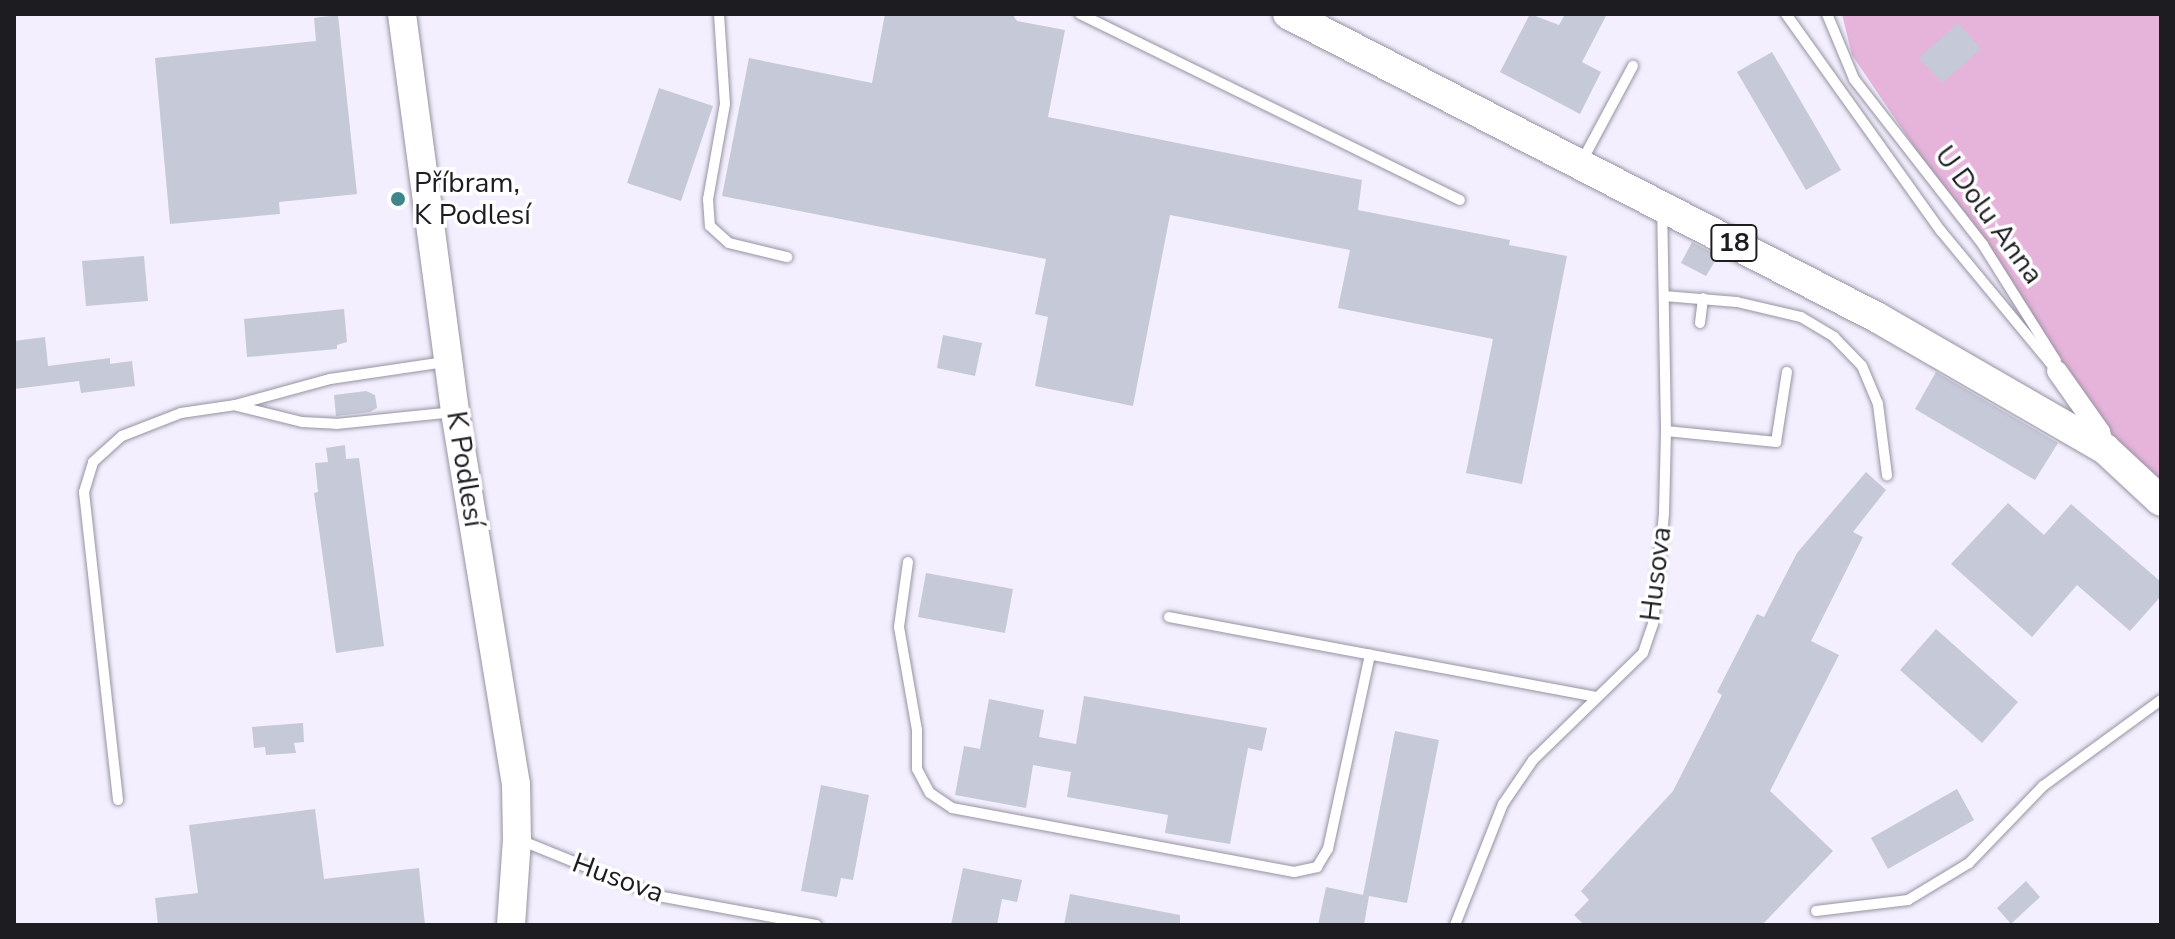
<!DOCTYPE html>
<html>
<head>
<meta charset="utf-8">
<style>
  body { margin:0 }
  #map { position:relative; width:2175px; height:939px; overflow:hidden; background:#f3effe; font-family:"Nunito Sans",sans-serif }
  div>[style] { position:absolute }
  .green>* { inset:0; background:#e6b3da }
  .building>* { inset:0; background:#c6c9d7 }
  .roads { filter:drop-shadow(0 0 2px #9693a1) drop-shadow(0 0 2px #9693a1) }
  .lane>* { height:10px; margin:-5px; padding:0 5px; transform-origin:5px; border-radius:5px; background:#fff }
  .street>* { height:20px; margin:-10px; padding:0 10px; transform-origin:10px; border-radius:10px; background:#fff }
  .secondary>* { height:28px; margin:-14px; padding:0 14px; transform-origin:14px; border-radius:14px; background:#fff }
  .primary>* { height:30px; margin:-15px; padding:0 15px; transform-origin:15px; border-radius:15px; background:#fff }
  .dots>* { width:22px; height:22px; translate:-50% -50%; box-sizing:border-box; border:4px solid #fff; border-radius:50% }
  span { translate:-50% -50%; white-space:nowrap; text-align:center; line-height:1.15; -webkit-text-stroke:7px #fff; paint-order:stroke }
  .shield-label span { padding:2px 6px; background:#fff; border:2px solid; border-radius:6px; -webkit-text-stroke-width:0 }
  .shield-label { font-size:26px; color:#1d1c21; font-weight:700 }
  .poi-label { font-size:28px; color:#1d1c21 }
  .left { translate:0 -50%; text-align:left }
  .street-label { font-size:28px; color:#1d1c21 }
  .frame { position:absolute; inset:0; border:16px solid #1d1c21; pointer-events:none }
</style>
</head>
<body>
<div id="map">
  <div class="green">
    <div style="clip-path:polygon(1842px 14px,2161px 14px,2161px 482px,2110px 436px,1852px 55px)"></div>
  </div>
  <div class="building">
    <div style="clip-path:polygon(885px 14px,1012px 14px,1017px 21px,1065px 30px,1048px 117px,1362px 180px,1358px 210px,1510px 240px,1509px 245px,1567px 256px,1522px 484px,1466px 473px,1493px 339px,1338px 308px,1350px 250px,1170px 215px,1133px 406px,1035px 386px,1048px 317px,1035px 314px,1046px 259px,722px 196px,749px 58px,872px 83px)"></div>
    <div style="clip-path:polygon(1530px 14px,1559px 25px,1565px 14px,1607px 14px,1582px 62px,1601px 72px,1580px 114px,1500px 72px)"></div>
    <div style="clip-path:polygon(338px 15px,357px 194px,279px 202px,280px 214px,170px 224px,155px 58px,316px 41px,314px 18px)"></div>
    <div style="clip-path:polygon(1958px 23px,1981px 49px,1942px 83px,1919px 58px)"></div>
    <div style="clip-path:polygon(1772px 52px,1841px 170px,1806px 190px,1737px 72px)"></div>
    <div style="clip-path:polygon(659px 88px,713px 106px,681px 201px,627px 183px)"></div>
    <div style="clip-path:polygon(1692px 242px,1718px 256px,1706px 276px,1681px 263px)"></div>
    <div style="clip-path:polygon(144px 256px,148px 301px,86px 306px,82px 261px)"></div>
    <div style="clip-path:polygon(344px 309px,347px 342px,337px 345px,337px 349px,247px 357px,244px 319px)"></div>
    <div style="clip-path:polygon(943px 335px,982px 343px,975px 376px,937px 368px)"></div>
    <div style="clip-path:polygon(45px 337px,48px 366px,110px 358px,110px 364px,132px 361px,135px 386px,81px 393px,79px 381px,14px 389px,14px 341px)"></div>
    <div style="clip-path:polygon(1936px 372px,2058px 443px,2035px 480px,1915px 409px)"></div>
    <div style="clip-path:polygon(366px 391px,375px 395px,377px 408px,370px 412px,336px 416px,334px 395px)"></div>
    <div style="clip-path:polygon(345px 445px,346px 459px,359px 458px,384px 646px,336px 653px,314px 493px,318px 492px,315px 463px,328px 462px,326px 448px)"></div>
    <div style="clip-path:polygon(1866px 472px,1886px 490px,1853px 532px,1863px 537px,1811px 641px,1839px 655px,1770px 791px,1833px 851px,1762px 925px,1584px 925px,1574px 915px,1589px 900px,1581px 891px,1673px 791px,1722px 695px,1717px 692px,1757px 614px,1764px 617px,1797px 553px)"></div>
    <div style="clip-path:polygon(2008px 503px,2044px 535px,2071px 504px,2161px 582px,2161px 596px,2130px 631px,2077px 585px,2032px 637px,1951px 564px)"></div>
    <div style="clip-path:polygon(926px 573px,1013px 589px,1005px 633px,918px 617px)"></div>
    <div style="clip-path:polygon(1936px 629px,2018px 702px,1982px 743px,1900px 670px)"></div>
    <div style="clip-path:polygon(1084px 696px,1267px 728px,1262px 751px,1248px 748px,1230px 844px,1165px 833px,1168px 815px,1067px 797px,1071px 772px,1033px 765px,1026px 808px,955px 795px,964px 746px,980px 749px,989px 699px,1044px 710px,1039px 737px,1076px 744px)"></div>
    <div style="clip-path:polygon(303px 723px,304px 742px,294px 743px,296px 753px,266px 755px,265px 747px,254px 748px,252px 727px)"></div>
    <div style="clip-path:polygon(1395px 731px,1439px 740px,1407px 903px,1369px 896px,1364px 925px,1318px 925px,1326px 887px,1363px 895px)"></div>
    <div style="clip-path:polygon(821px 785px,869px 795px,853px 880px,841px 878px,837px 897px,801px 891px)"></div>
    <div style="clip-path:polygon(1957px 789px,1974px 820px,1888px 869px,1871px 838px)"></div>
    <div style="clip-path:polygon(315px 809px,324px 879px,419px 868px,425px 925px,158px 925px,155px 898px,198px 893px,189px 825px)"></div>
    <div style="clip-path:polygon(963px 868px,1022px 880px,1017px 902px,1002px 899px,997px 925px,951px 925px)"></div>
    <div style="clip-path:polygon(2026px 881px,2040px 897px,2011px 924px,1997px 908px)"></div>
    <div style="clip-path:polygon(1070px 894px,1180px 915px,1180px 925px,1064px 925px)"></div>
  </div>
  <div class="roads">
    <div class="lane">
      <div style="left:719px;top:14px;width:90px;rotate:86.2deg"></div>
      <div style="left:725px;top:104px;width:97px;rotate:100.1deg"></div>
      <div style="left:708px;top:199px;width:27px;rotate:86deg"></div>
      <div style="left:710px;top:226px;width:25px;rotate:42deg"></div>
      <div style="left:729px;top:243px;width:60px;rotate:13.6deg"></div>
      <div style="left:1080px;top:14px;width:423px;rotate:26.1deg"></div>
      <div style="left:1786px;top:14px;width:267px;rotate:54.5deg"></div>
      <div style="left:1941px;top:231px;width:182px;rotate:50.4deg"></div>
      <div style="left:1827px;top:14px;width:70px;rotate:67.4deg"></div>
      <div style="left:1854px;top:79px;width:210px;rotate:52.1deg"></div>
      <div style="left:1983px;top:245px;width:137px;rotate:57.8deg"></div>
      <div style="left:1582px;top:161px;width:108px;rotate:-61.8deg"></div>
      <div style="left:1664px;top:296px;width:73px;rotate:4.7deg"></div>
      <div style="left:1737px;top:302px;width:66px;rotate:13.2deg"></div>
      <div style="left:1801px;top:317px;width:39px;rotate:31deg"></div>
      <div style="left:1834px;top:337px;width:40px;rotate:46deg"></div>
      <div style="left:1862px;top:366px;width:41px;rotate:67.2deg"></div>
      <div style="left:1878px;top:404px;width:72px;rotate:82.8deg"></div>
      <div style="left:1700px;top:323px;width:25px;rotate:-83deg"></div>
      <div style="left:237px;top:406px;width:67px;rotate:13.8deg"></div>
      <div style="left:302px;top:422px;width:34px;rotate:3deg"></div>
      <div style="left:336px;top:424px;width:119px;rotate:-5.8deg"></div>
      <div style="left:1666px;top:431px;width:111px;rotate:5.7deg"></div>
      <div style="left:1776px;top:442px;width:71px;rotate:-81.1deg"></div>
      <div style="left:908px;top:562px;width:66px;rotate:97.9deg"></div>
      <div style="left:899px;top:627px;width:105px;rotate:80.1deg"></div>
      <div style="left:917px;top:730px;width:39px;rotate:90deg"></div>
      <div style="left:917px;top:769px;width:27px;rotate:62deg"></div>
      <div style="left:930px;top:793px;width:27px;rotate:34deg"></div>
      <div style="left:952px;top:808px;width:348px;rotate:10.6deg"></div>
      <div style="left:1294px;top:872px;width:24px;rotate:-12deg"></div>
      <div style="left:1317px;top:867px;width:21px;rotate:-59deg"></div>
      <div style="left:1328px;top:849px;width:199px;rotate:-77.8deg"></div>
      <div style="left:1169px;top:617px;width:435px;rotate:10.6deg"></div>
      <div style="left:118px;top:800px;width:310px;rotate:-96.3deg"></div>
      <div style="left:84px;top:492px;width:31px;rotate:-73deg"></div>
      <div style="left:93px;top:462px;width:39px;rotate:-42deg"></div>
      <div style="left:122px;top:436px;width:63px;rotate:-21.3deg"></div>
      <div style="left:181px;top:413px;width:55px;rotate:-8.4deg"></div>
      <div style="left:235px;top:405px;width:98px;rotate:-15.3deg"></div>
      <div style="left:330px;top:379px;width:116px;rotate:-8.4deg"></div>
      <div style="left:520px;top:840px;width:149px;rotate:22.1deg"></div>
      <div style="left:658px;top:896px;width:161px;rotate:10.4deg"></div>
      <div style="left:1816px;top:911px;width:93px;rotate:-6.8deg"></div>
      <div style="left:1908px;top:900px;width:71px;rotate:-31.2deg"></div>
      <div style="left:1969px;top:863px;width:107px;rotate:-46.1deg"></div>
      <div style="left:2043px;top:786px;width:146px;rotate:-36.1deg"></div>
      <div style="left:1455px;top:925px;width:130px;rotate:-68.4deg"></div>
      <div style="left:1503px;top:804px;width:53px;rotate:-55.7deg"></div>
      <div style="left:1533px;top:760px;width:153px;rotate:-44.2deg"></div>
      <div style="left:1643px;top:653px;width:31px;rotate:-71deg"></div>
      <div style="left:1653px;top:624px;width:112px;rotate:-84.3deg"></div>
      <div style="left:1664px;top:513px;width:82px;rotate:-88.6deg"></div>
      <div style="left:1666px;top:431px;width:221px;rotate:-91deg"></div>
    </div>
    <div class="street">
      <div style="left:2057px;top:371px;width:75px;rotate:54.8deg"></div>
      <div style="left:2100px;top:432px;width:18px;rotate:74deg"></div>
    </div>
    <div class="secondary">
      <div style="left:402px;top:14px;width:402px;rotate:82.4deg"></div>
      <div style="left:455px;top:412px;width:377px;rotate:80.7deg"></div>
      <div style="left:516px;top:784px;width:55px;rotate:89deg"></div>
      <div style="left:517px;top:839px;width:86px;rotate:94deg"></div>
    </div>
    <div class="primary">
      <div style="left:1288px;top:14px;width:664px;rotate:27.26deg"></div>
      <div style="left:1878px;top:318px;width:262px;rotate:30deg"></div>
      <div style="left:2105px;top:449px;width:76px;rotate:42.9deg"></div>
    </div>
  </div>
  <div class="dots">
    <div style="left:398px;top:199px;background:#3e868a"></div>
  </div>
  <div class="shield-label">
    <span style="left:1734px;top:243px">18</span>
  </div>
  <div class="poi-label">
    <span class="left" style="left:414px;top:199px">Příbram,<br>K Podlesí</span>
  </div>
  <div class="street-label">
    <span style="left:1989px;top:215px;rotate:54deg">U Dolu Anna</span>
    <span style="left:465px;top:469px;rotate:81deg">K Podlesí</span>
    <span style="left:1656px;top:574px;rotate:-83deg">Husova</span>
    <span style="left:618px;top:878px;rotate:20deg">Husova</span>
  </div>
  <div class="frame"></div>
</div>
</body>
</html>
